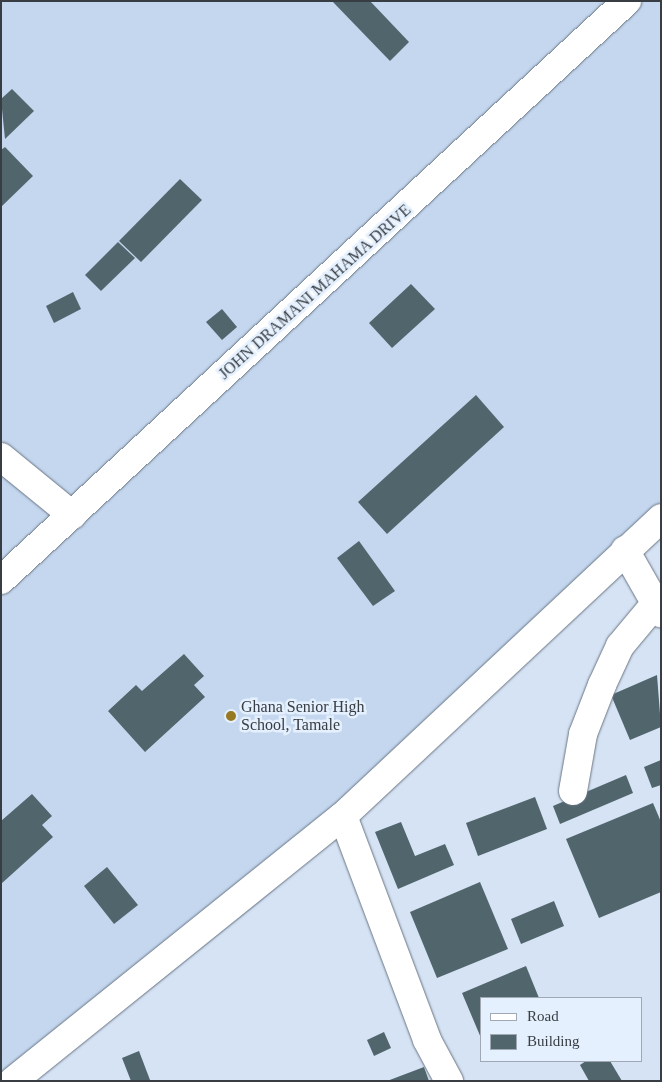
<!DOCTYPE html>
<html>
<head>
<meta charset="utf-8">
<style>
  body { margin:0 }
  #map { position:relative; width:662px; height:1082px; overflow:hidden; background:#d6e3f4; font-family:Georgia,serif }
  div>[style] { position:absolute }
  .built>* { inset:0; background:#c4d7ee }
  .building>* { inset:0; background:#50656c }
  .roads { filter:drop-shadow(0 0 1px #697584) drop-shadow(0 0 1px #697584) }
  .minor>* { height:28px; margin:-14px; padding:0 14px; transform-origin:14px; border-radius:14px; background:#fff }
  .dots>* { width:14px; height:14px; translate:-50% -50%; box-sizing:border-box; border:2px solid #e5f0fe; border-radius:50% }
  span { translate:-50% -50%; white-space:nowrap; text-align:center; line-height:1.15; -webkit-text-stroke:5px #e5f0fe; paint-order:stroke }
  .street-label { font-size:16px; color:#373d43 }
  .poi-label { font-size:16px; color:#373d43 }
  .left { translate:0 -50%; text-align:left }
  .frame { position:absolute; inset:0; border:2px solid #373d43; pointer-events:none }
  .legend { position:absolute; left:480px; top:997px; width:162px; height:65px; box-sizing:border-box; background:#e5f0fe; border:1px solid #9fa8b3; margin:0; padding:6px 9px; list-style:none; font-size:15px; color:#373d43 }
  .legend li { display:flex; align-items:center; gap:10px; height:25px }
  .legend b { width:25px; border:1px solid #9fa8b3 }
</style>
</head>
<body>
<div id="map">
  <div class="built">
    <div style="clip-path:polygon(1px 1px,661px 1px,661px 533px,263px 900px,35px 1081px,1px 1081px)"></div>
  </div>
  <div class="building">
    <div style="clip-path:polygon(332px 1px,370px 1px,409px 42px,390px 61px)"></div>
    <div style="clip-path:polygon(12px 89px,34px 111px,5px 139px,1px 99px)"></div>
    <div style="clip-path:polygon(5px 147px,33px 176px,1px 207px,1px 150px)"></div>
    <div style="clip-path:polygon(180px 179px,202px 200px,141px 262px,119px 241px)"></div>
    <div style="clip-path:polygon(118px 242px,135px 258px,101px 291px,85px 275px)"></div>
    <div style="clip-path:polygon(411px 284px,435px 309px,392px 348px,369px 323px)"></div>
    <div style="clip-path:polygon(73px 292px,81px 309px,54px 323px,46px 306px)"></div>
    <div style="clip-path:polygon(222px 309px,237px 327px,222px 340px,206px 322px)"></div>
    <div style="clip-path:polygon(476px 395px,504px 427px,387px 534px,358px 502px)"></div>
    <div style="clip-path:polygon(359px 541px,395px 591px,373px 606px,337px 558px)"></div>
    <div style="clip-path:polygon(184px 654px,204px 676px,194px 685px,205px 697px,145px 752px,108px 711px,136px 685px,142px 691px)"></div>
    <div style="clip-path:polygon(657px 675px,661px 727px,630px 740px,611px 695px)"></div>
    <div style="clip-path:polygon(661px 760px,661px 785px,652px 788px,644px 767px)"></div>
    <div style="clip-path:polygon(626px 775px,633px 793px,560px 824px,553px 806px)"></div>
    <div style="clip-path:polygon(32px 794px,52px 816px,42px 825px,53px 837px,1px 884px,1px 821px)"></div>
    <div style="clip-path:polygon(535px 797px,547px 829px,478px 856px,466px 823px)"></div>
    <div style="clip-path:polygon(653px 803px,661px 822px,661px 892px,599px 918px,566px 839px)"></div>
    <div style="clip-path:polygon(401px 822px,415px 856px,445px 844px,454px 865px,398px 889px,375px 832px)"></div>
    <div style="clip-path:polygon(107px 867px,138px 905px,114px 924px,84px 886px)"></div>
    <div style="clip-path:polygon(480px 882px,508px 949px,437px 978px,410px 912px)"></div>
    <div style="clip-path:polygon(554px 901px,564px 926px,521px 944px,511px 919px)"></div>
    <div style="clip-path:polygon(526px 966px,539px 998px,481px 998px,481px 1038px,462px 993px)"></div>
    <div style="clip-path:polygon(384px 1032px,391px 1048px,374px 1056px,367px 1040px)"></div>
    <div style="clip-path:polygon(139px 1051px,150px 1080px,148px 1081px,131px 1081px,122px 1058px)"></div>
    <div style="clip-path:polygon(586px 1061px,610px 1061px,622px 1081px,589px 1081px,580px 1065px)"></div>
    <div style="clip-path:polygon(424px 1067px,429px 1081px,387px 1081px)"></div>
  </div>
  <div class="roads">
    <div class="minor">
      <div style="left:1px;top:457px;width:92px;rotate:39.2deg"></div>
      <div style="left:625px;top:550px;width:73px;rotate:60.3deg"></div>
      <div style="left:1px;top:580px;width:853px;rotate:-42.77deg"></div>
      <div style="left:573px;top:791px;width:58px;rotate:-80deg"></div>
      <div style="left:583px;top:734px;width:53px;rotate:-68.8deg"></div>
      <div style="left:602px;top:685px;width:43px;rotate:-65.2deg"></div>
      <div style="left:620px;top:646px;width:55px;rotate:-50.2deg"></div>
      <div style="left:343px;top:816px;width:239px;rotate:69.4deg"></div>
      <div style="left:427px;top:1040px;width:47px;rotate:61.8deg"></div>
      <div style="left:13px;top:1081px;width:423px;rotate:-38.8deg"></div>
      <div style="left:343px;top:816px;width:436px;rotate:-43.1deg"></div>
    </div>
  </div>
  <div class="dots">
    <div style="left:231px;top:716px;background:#967921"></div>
  </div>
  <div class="street-label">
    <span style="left:315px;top:292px;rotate:-42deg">JOHN DRAMANI MAHAMA DRIVE</span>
  </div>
  <div class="poi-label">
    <span class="left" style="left:241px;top:716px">Ghana Senior High<br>School, Tamale</span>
  </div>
  <div class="frame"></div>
  <ul class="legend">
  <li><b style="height:6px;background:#fff"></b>Road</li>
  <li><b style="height:14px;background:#50656c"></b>Building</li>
  </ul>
</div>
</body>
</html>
